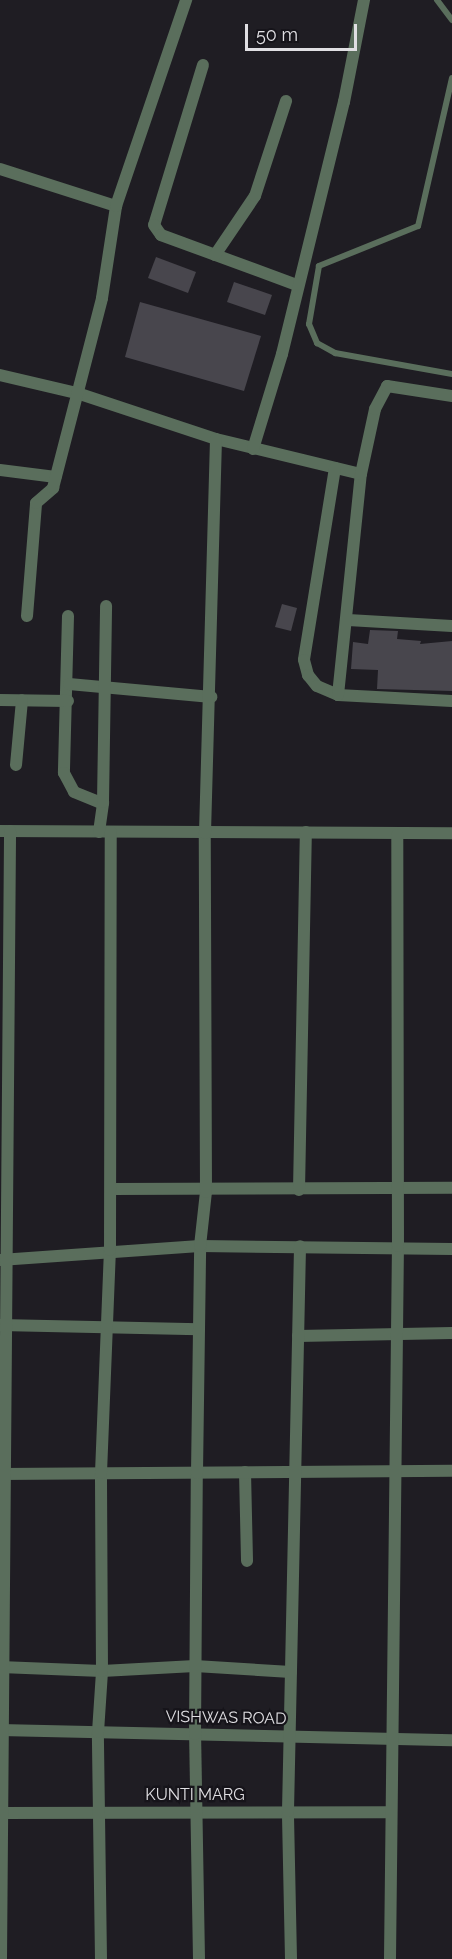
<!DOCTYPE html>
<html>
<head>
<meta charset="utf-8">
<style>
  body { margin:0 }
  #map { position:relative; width:452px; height:1959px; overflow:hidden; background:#1f1d23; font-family:Raleway,sans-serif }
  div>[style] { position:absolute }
  .building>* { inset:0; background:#48464d }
  .service>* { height:6px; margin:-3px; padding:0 3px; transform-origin:3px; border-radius:3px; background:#5a6e5c }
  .minor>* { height:12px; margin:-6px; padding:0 6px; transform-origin:6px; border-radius:6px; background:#5a6e5c }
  span { translate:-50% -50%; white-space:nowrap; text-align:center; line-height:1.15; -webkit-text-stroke:4.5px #16141a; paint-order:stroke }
  .street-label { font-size:16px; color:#e0dfe3 }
  .scale { position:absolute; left:245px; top:24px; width:112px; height:27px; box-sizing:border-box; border:3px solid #e0dfe3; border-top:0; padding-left:8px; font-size:18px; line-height:21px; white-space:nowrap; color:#e0dfe3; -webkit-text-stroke:4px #16141a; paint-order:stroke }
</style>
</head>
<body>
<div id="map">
  <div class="building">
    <div style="clip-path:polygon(156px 257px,196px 272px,188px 293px,148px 278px)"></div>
    <div style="clip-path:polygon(234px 282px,272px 295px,265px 315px,227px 302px)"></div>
    <div style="clip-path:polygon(140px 302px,261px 336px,244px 391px,125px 357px)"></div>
    <div style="clip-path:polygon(282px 604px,297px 608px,291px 631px,275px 627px)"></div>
    <div style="clip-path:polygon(370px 630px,398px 631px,397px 639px,421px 641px,420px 644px,452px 641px,452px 691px,377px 689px,378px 670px,351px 669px,353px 642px,368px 644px)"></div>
  </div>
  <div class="service">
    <div style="left:437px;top:0;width:25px;rotate:53deg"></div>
    <div style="left:452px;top:78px;width:152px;rotate:102.9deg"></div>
    <div style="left:418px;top:226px;width:107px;rotate:158deg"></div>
    <div style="left:319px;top:266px;width:59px;rotate:99.8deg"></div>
    <div style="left:309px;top:324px;width:21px;rotate:67deg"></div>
    <div style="left:317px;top:343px;width:21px;rotate:29deg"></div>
    <div style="left:335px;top:353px;width:119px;rotate:10.2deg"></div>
  </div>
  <div class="minor">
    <div style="left:203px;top:65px;width:167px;rotate:107deg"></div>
    <div style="left:154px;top:225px;width:12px;rotate:55deg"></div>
    <div style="left:161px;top:235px;width:145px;rotate:20.2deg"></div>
    <div style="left:0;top:169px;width:122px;rotate:17.7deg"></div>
    <div style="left:215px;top:255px;width:71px;rotate:-55.9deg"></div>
    <div style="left:255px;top:196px;width:100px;rotate:-71.9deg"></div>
    <div style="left:0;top:375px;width:79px;rotate:13.2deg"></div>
    <div style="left:77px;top:393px;width:146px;rotate:18.3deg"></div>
    <div style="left:216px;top:439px;width:149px;rotate:13.6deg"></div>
    <div style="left:253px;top:449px;width:99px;rotate:-73deg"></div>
    <div style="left:282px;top:354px;width:260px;rotate:-76.2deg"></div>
    <div style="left:344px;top:102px;width:104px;rotate:-78.9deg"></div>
    <div style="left:335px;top:468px;width:194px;rotate:99.2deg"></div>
    <div style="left:304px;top:660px;width:16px;rotate:75deg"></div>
    <div style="left:308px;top:675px;width:14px;rotate:51deg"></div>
    <div style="left:317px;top:686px;width:23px;rotate:23deg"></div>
    <div style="left:338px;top:695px;width:114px;rotate:3deg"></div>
    <div style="left:0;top:470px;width:56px;rotate:7.1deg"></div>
    <div style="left:27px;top:616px;width:113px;rotate:-85.4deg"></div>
    <div style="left:36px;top:503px;width:23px;rotate:-41deg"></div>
    <div style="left:53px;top:488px;width:196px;rotate:-75.5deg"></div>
    <div style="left:102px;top:298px;width:93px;rotate:-81.3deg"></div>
    <div style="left:116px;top:206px;width:218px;rotate:-71.2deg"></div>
    <div style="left:68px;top:616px;width:157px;rotate:91.5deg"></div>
    <div style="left:64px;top:773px;width:21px;rotate:62deg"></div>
    <div style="left:74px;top:792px;width:31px;rotate:22deg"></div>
    <div style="left:348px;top:620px;width:104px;rotate:3.3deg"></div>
    <div style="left:69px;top:684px;width:143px;rotate:5.2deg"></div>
    <div style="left:338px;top:695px;width:222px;rotate:-84.1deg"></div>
    <div style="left:361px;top:474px;width:66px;rotate:-77.8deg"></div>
    <div style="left:375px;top:409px;width:26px;rotate:-62deg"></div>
    <div style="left:387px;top:386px;width:66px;rotate:8.7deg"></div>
    <div style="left:0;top:700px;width:68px;rotate:0.8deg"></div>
    <div style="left:16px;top:765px;width:65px;rotate:-84.7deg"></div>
    <div style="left:0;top:831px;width:452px;rotate:0.3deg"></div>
    <div style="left:99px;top:832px;width:30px;rotate:-82deg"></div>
    <div style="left:103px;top:802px;width:196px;rotate:-89.1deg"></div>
    <div style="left:111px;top:1189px;width:341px;rotate:-0.2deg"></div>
    <div style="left:299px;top:1190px;width:358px;rotate:-88.9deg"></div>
    <div style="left:0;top:1260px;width:200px;rotate:-4deg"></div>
    <div style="left:200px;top:1246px;width:252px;rotate:0.7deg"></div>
    <div style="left:0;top:1325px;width:199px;rotate:1.2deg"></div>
    <div style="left:298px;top:1336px;width:154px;rotate:-1.1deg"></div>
    <div style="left:245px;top:1472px;width:89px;rotate:88.7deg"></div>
    <div style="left:0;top:1474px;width:452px;rotate:-0.4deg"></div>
    <div style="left:0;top:1667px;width:102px;rotate:2.2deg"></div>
    <div style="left:102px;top:1671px;width:93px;rotate:-3.1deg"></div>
    <div style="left:195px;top:1666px;width:96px;rotate:3.6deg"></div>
    <div style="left:0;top:1730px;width:452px;rotate:1.3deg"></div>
    <div style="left:0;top:1813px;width:390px;rotate:-0.1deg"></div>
    <div style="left:1px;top:1959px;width:1128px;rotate:-89.54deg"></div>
    <div style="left:101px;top:1959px;width:227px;rotate:-90.8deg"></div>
    <div style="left:98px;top:1732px;width:61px;rotate:-86.2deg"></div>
    <div style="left:102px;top:1671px;width:198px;rotate:-90.3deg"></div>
    <div style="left:101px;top:1473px;width:223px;rotate:-87.7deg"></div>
    <div style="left:110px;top:1250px;width:418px;rotate:-89.9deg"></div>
    <div style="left:199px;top:1959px;width:225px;rotate:-91deg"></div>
    <div style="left:195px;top:1734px;width:261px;rotate:-89.6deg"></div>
    <div style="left:197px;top:1473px;width:227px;rotate:-89.2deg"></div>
    <div style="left:200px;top:1246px;width:54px;rotate:-83.7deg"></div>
    <div style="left:206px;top:1192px;width:359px;rotate:-90.2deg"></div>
    <div style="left:205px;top:833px;width:394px;rotate:-88.4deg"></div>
    <div style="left:291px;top:1959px;width:148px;rotate:-91.2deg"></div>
    <div style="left:288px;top:1811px;width:565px;rotate:-88.78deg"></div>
    <div style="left:390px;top:1959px;width:713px;rotate:-89.36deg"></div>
    <div style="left:398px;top:1246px;width:411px;rotate:-90.1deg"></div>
  </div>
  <div class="street-label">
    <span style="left:226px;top:1718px;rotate:1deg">VISHWAS ROAD</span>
    <span style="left:195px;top:1795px">KUNTI MARG</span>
  </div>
  <div class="scale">50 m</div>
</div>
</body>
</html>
